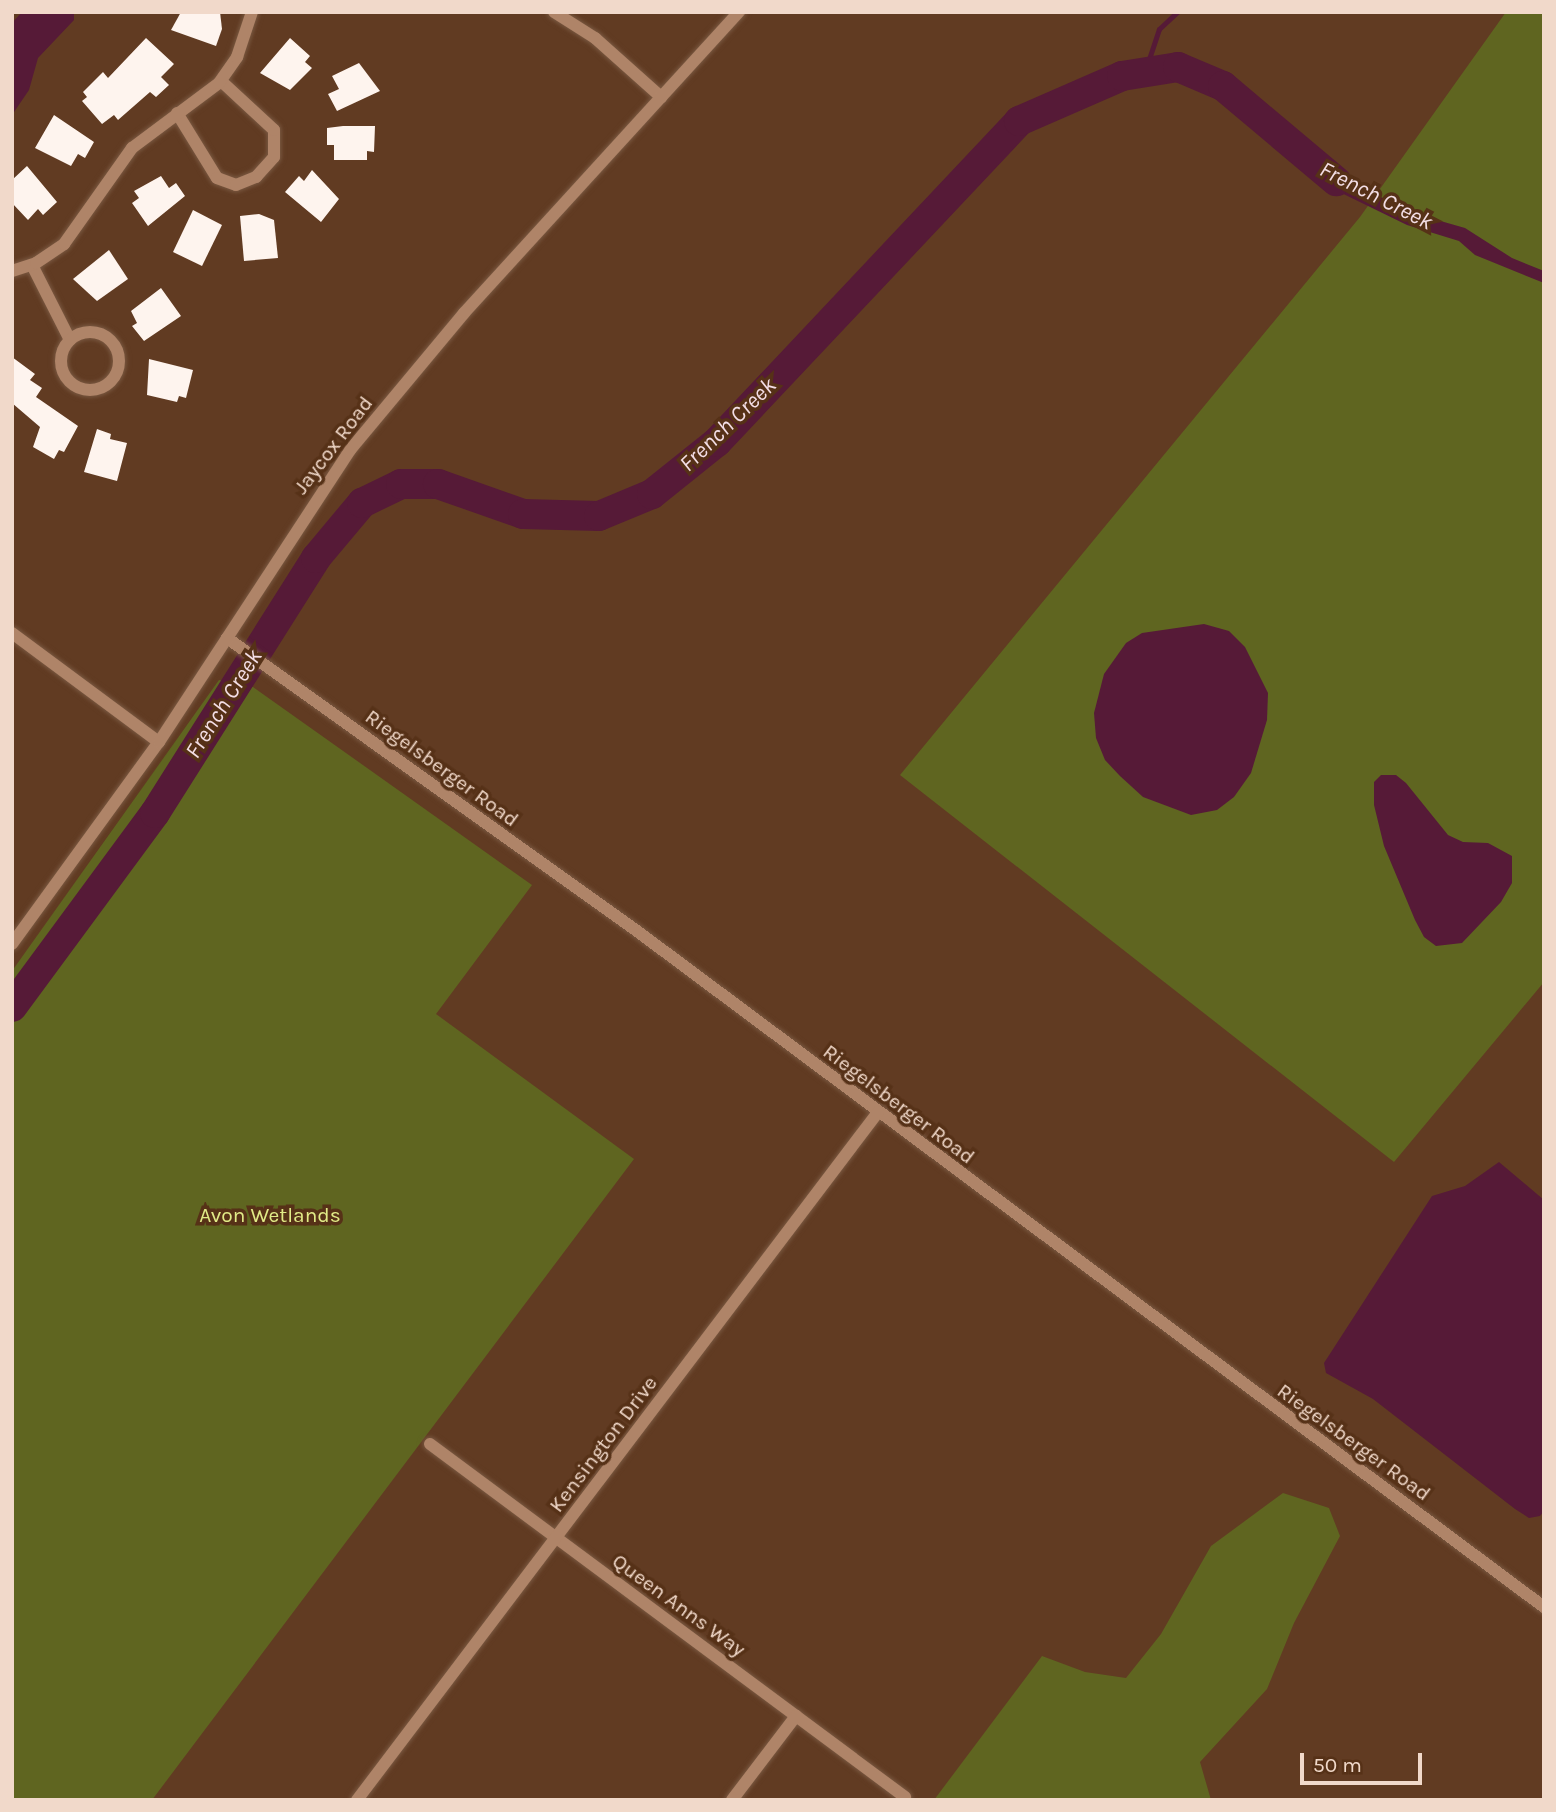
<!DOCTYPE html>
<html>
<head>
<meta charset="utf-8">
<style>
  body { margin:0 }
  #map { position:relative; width:1556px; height:1812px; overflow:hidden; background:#613b22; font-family:Karla,sans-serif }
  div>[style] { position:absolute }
  .green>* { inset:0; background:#5f6520 }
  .water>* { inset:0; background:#561a37 }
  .stream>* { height:5px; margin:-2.5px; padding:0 2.5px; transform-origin:2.5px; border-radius:2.5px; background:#561a37 }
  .river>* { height:30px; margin:-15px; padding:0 15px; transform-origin:15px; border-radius:15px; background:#561a37 }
  .building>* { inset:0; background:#fef4ee }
  .roads { filter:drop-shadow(0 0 2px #795841) drop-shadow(0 0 2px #795841) }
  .minor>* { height:12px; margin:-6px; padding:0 6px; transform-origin:6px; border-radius:6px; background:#af8468 }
  .minor>.ring { margin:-6px; padding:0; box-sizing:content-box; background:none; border:12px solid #af8468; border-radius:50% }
  span { translate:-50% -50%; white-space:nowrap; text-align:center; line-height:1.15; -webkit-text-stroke:7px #563117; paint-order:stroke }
  .street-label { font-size:21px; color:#f1d9ca }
  .park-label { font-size:21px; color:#e1eb87 }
  .water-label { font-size:23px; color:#f3dee5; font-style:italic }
  .frame { position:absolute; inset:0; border:14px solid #f1d9ca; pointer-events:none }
  .scale { position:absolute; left:1300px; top:1753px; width:122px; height:32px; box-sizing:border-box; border:4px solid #f1d9ca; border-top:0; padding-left:9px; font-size:21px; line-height:24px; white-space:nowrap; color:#f1d9ca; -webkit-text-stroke:5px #563117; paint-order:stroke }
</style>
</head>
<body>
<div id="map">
  <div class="green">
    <div style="clip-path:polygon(1506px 12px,1544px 12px,1544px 982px,1394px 1162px,900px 775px,1360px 217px)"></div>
    <div style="clip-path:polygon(219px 680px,253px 687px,532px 885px,436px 1014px,634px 1159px,152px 1800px,12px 1800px,12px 971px)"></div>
    <div style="clip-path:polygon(1283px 1493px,1329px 1508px,1340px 1536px,1294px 1623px,1267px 1689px,1200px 1762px,1211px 1800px,934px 1800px,1042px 1656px,1085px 1672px,1126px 1678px,1161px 1634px,1211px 1546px)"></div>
  </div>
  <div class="water">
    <div style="clip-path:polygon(22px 12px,74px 12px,74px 20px,38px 58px,29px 90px,12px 115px,12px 23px)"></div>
    <div style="clip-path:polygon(1307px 151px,1319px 163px,1365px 190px,1423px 216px,1465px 228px,1512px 258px,1544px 271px,1544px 283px,1475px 255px,1459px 241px,1407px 225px,1325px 185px,1299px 162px)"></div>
    <div style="clip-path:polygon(1204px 624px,1229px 631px,1245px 647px,1268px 693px,1267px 720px,1251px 773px,1234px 797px,1217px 810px,1191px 815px,1143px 797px,1120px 776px,1105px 760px,1096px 738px,1094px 713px,1104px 674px,1126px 643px,1142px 633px)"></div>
    <div style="clip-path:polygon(1381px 775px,1396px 775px,1406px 783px,1448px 835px,1463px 842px,1488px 843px,1512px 856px,1512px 883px,1501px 902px,1462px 943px,1436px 946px,1424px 937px,1415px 920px,1384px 846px,1374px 805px,1374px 782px)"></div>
    <div style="clip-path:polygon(1499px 1162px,1544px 1200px,1544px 1511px,1540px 1516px,1529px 1518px,1515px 1509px,1373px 1399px,1326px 1373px,1324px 1363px,1432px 1196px,1465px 1186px)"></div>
  </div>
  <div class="stream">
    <div style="left:1146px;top:68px;width:41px;rotate:-71.6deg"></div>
    <div style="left:1159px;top:29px;width:25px;rotate:-43deg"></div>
  </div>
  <div class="river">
    <div style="left:12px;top:1007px;width:241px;rotate:-53.6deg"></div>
    <div style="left:155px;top:813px;width:302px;rotate:-57.7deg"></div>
    <div style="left:316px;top:558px;width:72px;rotate:-50.1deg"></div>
    <div style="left:362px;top:503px;width:43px;rotate:-26deg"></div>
    <div style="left:401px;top:484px;width:37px"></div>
    <div style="left:438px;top:484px;width:90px;rotate:19.4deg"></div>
    <div style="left:523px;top:514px;width:76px;rotate:1.5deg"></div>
    <div style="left:599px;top:516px;width:57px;rotate:-22.5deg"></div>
    <div style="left:652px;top:494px;width:83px;rotate:-38.7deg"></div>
    <div style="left:717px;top:442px;width:441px;rotate:-46.7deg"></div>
    <div style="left:1019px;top:121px;width:112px;rotate:-23.6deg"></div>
    <div style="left:1122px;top:76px;width:57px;rotate:-9.1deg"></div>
    <div style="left:1178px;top:67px;width:49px;rotate:22.9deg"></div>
    <div style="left:1223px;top:86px;width:148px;rotate:40.1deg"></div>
  </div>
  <div class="building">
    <div style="clip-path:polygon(181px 12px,220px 12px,222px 29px,216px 46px,171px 30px)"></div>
    <div style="clip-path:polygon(146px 38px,174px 64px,161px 77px,169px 85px,156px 97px,150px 92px,118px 120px,114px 115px,102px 124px,82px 101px,87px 97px,83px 92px,103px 72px,108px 78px)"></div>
    <div style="clip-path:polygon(290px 38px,310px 56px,305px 62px,312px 68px,290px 90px,260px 73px)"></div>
    <div style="clip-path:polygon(359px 63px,380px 91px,337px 111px,328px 94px,339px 89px,332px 76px)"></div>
    <div style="clip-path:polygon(54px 115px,94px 142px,85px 158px,78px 154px,71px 166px,35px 148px)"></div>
    <div style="clip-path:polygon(343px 126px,375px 126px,374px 152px,367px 151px,367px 160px,334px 160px,334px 145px,327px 145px,327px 128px)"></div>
    <div style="clip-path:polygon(27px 166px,57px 202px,43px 215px,38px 209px,28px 220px,12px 203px,12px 180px)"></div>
    <div style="clip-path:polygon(312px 170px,339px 199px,321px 222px,285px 192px,299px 176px,304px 181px)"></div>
    <div style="clip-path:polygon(161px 176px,169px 188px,176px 183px,185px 196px,148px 226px,132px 203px,139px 198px,134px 191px)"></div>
    <div style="clip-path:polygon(193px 210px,222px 225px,202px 266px,173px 252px)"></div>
    <div style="clip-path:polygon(259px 214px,274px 220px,278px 258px,244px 261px,240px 216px)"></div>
    <div style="clip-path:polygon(109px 250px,128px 279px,97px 301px,73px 279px)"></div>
    <div style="clip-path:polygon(161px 288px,181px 316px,144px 341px,132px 326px,137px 323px,131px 311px)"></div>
    <div style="clip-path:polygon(12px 357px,35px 374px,30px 380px,42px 388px,36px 397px,78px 426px,64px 452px,59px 450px,54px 459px,33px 447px,40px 427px,12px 403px)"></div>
    <div style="clip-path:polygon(149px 359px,193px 370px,186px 398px,179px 396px,177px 402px,147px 395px)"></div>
    <div style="clip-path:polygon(97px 429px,111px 434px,110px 439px,127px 443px,117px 481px,84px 472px)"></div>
  </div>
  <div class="roads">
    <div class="minor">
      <div style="left:554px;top:12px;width:49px;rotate:32.4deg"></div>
      <div style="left:595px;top:38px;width:89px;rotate:41.8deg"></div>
      <div style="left:177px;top:113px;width:76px;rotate:58.4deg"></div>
      <div style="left:217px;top:178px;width:20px;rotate:20deg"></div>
      <div style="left:236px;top:185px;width:22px;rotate:-22deg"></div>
      <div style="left:256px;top:177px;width:27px;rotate:-48deg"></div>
      <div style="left:274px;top:157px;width:27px;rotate:-90deg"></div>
      <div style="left:274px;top:130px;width:72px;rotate:-137.2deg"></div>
      <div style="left:32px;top:265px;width:84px;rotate:63.1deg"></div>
      <div style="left:12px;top:271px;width:25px;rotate:-18deg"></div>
      <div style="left:36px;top:263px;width:34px;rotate:-34deg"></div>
      <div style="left:64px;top:244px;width:118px;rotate:-54.7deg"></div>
      <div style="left:132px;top:148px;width:109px;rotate:-36.8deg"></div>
      <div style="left:219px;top:83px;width:32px;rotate:-55deg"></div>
      <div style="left:237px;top:57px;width:47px;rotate:-71.6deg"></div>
      <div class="ring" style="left:61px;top:332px;width:46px;height:46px"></div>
      <div style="left:12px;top:633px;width:183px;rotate:36.6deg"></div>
      <div style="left:227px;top:638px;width:504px;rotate:35.55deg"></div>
      <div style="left:637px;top:931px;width:1131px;rotate:36.7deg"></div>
      <div style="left:12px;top:944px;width:250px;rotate:-54deg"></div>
      <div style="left:159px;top:742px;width:349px;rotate:-56.8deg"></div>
      <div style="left:350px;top:450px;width:178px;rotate:-50.2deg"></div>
      <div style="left:464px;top:313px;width:408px;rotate:-47.6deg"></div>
      <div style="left:430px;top:1444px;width:592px;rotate:36.62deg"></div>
      <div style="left:357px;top:1800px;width:863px;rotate:-52.86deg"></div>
      <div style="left:732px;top:1800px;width:106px;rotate:-52.7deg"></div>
    </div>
  </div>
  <div class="street-label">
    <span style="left:333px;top:445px;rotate:-53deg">Jaycox Road</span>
    <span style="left:442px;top:768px;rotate:36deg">Riegelsberger Road</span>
    <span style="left:899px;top:1104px;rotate:37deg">Riegelsberger Road</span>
    <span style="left:1354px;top:1442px;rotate:36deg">Riegelsberger Road</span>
    <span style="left:603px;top:1444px;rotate:-53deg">Kensington Drive</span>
    <span style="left:679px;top:1605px;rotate:36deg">Queen Anns Way</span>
  </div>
  <div class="park-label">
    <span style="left:270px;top:1215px">Avon Wetlands</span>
  </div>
  <div class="water-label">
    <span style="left:1376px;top:196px;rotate:27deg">French Creek</span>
    <span style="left:728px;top:425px;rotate:-44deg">French Creek</span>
    <span style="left:224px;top:704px;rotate:-58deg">French Creek</span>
  </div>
  <div class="frame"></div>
  <div class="scale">50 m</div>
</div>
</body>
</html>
